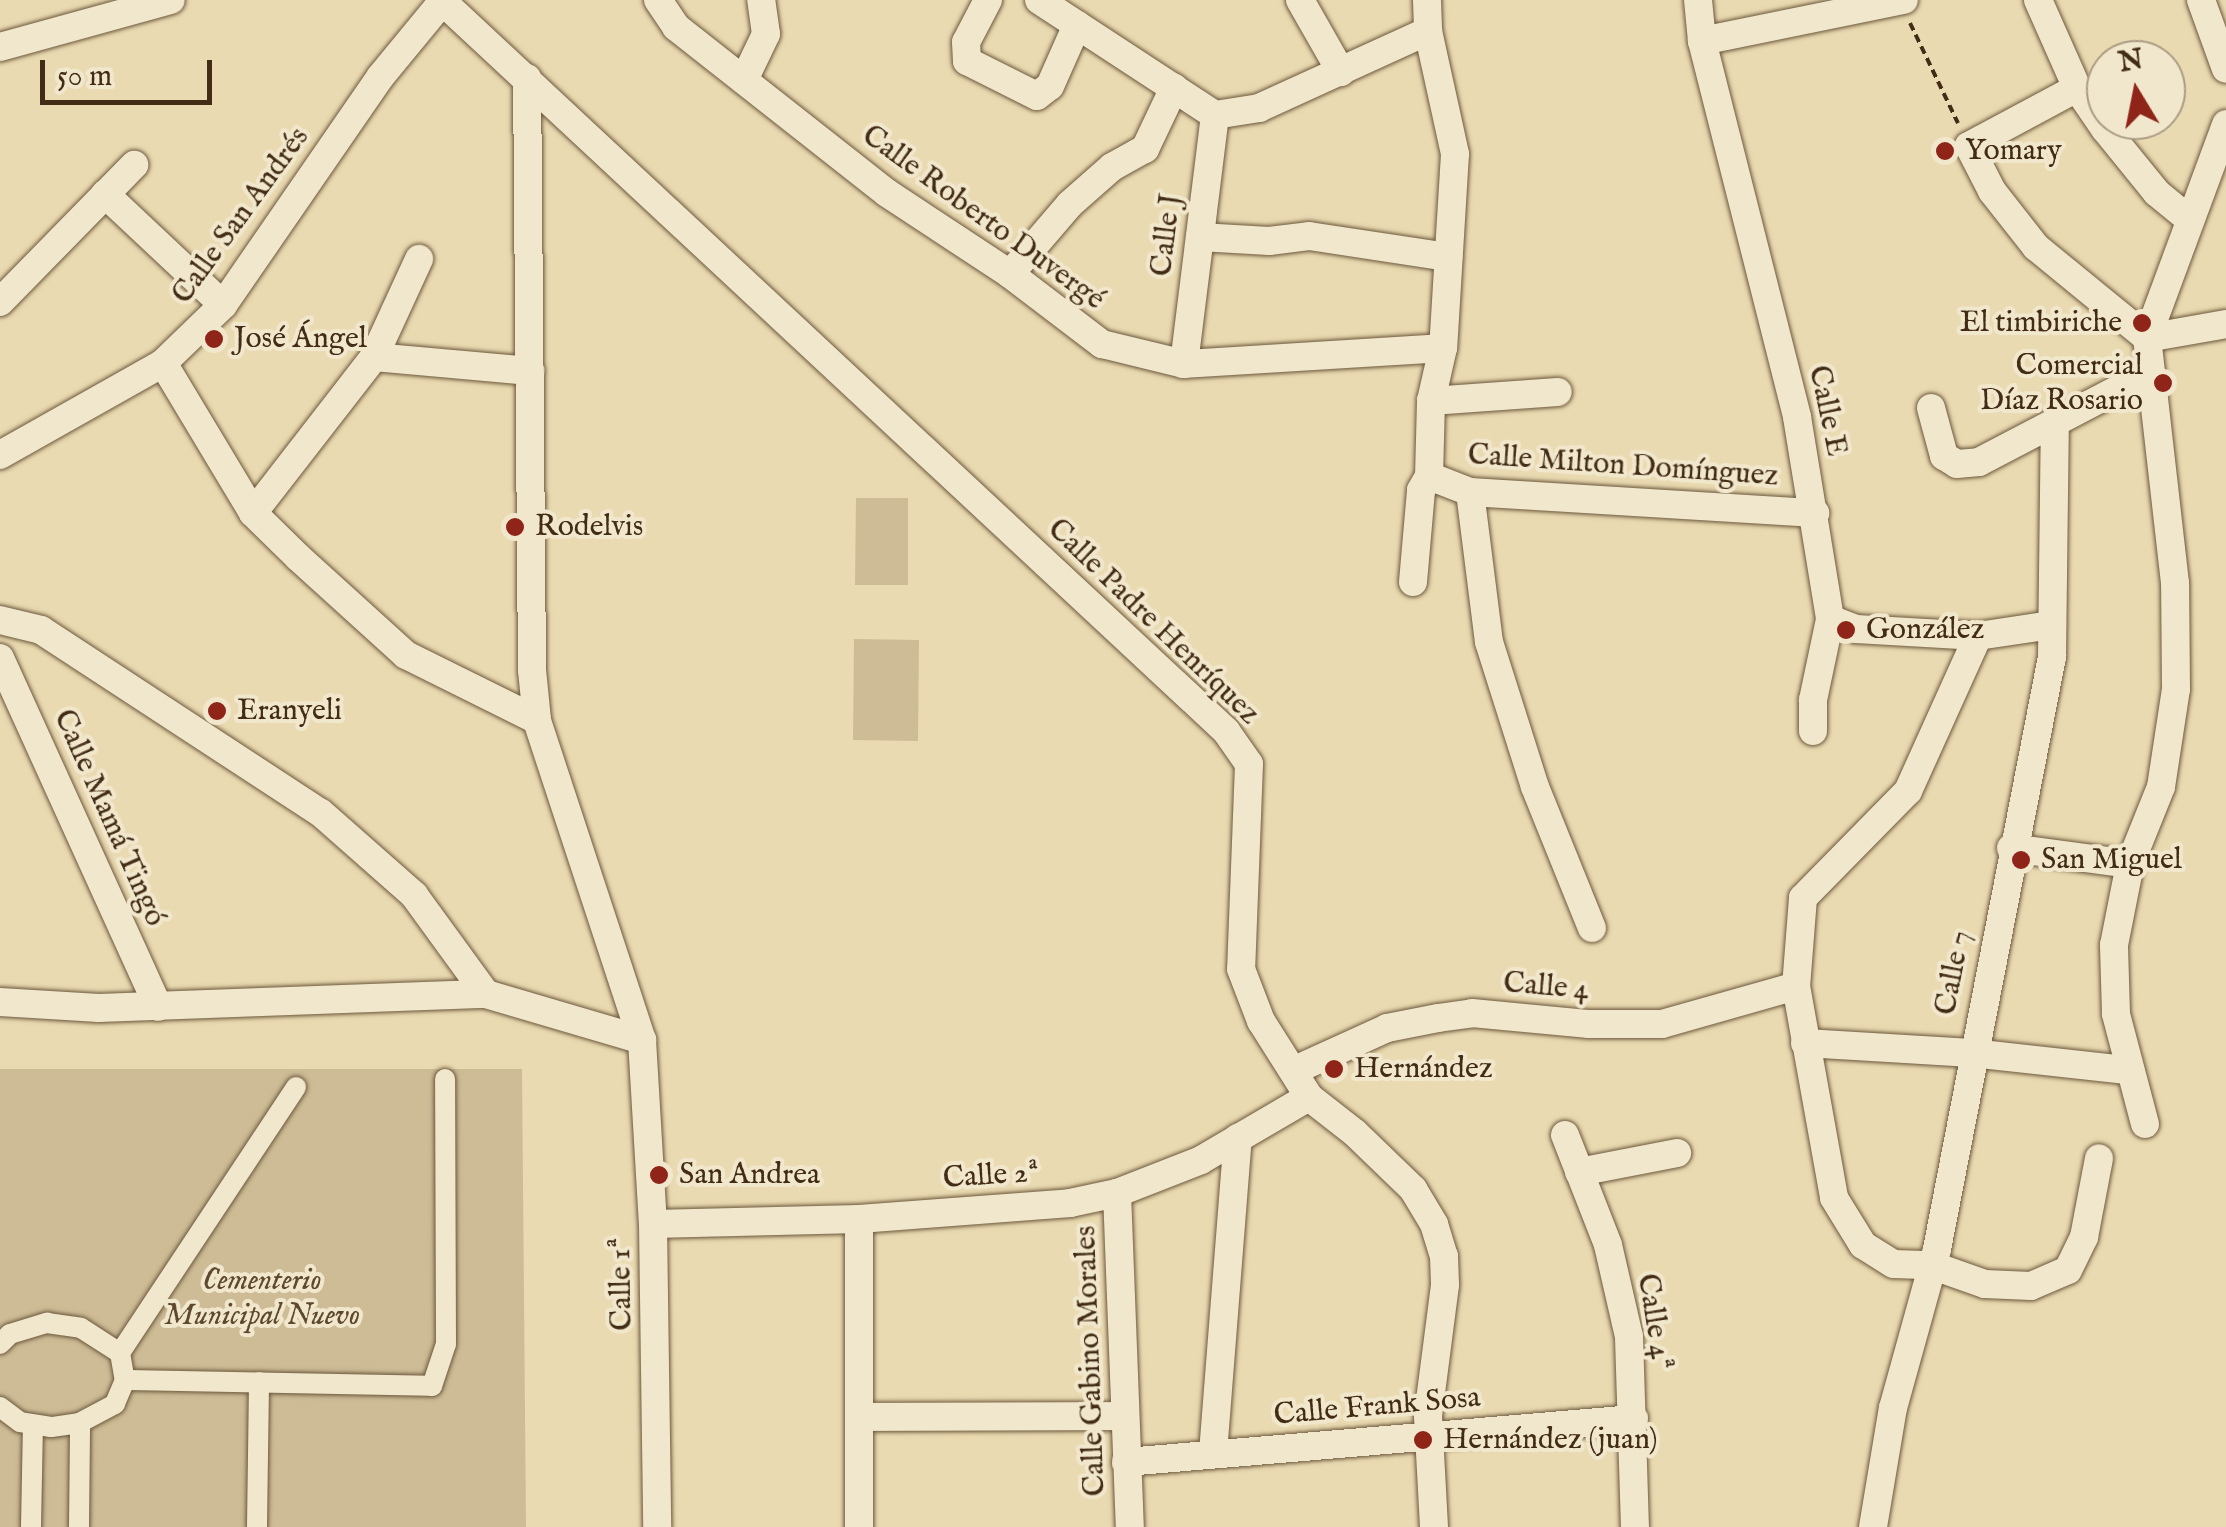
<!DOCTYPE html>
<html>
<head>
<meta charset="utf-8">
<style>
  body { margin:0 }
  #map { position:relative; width:2226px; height:1527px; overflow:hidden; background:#eadab1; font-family:"IM FELL English",serif }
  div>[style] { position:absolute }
  .green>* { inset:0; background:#cdbc96 }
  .path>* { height:4px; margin-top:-2px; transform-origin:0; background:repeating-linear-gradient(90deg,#422c15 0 8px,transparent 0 13px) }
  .roads { filter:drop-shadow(0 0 2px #6c583c) drop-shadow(0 0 2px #6c583c) }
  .pedestrian>* { height:20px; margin:-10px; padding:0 10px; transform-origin:10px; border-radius:10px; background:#f1e7cc }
  .minor>* { height:28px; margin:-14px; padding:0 14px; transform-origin:14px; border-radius:14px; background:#f1e7cc }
  .dots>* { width:28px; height:28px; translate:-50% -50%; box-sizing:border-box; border:5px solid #f1e7cc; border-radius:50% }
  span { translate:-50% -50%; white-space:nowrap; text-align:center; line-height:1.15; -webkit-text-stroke:8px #f1e7cc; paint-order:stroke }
  .poi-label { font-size:30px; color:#422c15 }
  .left { translate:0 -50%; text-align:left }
  .right { translate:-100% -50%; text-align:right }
  .street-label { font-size:30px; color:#422c15 }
  .park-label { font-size:30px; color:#5e492f; font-style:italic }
  .north { position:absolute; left:2086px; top:40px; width:100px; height:100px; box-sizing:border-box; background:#f1e7cc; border:2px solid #ab9c83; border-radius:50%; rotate:350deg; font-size:28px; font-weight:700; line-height:40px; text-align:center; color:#422c15 }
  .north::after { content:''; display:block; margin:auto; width:35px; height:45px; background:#8f2418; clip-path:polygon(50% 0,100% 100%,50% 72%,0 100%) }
  .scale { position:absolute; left:40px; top:60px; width:172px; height:45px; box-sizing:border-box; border:5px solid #422c15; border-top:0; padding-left:12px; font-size:30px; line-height:35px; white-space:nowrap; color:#422c15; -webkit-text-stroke:8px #f1e7cc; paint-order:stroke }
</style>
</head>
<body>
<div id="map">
  <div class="green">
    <div style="clip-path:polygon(856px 498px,908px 498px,908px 585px,855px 585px)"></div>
    <div style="clip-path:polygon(854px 639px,919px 640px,918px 741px,853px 740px)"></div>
    <div style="clip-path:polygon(0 1069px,522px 1069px,526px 1527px,0 1527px)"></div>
  </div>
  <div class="path">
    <div style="left:1910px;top:23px;width:111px;rotate:64.4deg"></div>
  </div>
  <div class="roads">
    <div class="pedestrian">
      <div style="left:0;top:1344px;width:14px;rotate:-45deg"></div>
      <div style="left:10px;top:1334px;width:39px;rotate:-17deg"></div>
      <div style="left:47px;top:1323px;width:34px;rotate:8deg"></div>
      <div style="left:81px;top:1328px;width:46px;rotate:32.7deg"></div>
      <div style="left:120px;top:1353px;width:27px;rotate:80deg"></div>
      <div style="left:125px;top:1380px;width:26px;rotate:113deg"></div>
      <div style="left:115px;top:1404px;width:40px;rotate:152deg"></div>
      <div style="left:80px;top:1423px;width:29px;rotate:172deg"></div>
      <div style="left:51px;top:1427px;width:31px;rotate:-171deg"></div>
      <div style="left:20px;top:1422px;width:25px;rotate:-143deg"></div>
      <div style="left:120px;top:1353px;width:319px;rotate:-56.5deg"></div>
      <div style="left:125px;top:1380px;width:307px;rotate:1.1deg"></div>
      <div style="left:432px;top:1386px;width:44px;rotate:-71.6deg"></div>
      <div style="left:446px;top:1344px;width:265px;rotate:-90.2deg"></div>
      <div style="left:31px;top:1527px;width:102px;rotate:-88.9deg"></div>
      <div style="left:79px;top:1527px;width:104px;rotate:-89.4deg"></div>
      <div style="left:257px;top:1527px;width:145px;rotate:-89.2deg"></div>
    </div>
    <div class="minor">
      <div style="left:441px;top:0;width:1073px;rotate:42.96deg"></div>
      <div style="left:1226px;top:731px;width:40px;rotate:55.1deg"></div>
      <div style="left:1249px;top:764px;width:205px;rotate:92.2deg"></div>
      <div style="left:1241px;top:969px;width:56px;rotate:69deg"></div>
      <div style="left:1261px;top:1021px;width:90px;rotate:57.7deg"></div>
      <div style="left:1309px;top:1097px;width:58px;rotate:38deg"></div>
      <div style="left:1355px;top:1133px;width:81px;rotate:44deg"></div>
      <div style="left:1413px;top:1189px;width:41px;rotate:59deg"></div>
      <div style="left:1434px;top:1224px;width:34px;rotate:73deg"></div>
      <div style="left:1444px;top:1256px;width:29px;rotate:88deg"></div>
      <div style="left:1445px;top:1285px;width:132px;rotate:97.4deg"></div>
      <div style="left:1428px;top:1416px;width:111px;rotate:86.9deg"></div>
      <div style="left:658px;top:0;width:32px;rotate:56deg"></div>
      <div style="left:676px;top:27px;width:268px;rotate:38.2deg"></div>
      <div style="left:887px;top:193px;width:147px;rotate:33.4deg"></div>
      <div style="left:1010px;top:274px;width:116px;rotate:37.3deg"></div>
      <div style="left:1102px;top:344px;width:84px;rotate:13.7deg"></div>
      <div style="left:1184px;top:364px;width:259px;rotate:-3.5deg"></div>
      <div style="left:988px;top:0;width:47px;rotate:117.6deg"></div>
      <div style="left:966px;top:42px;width:19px;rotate:87deg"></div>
      <div style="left:967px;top:61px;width:78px;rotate:26.6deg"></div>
      <div style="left:1037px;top:96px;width:16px;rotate:-38deg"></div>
      <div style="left:1050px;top:86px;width:67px;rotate:-66.1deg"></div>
      <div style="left:1039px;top:0;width:210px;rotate:33.2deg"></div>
      <div style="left:1215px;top:115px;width:45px;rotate:-9deg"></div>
      <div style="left:1259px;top:108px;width:186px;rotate:-24.5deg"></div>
      <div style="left:1300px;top:0;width:83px;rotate:60.3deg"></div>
      <div style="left:1427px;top:0;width:31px;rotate:88deg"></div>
      <div style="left:1428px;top:31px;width:126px;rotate:77.6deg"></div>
      <div style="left:1455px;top:154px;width:194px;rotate:93.5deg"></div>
      <div style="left:1443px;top:348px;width:54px;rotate:102.8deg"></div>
      <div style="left:1431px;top:401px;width:75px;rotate:91.5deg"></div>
      <div style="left:1429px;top:476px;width:44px;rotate:21.3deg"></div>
      <div style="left:1470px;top:492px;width:346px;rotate:3.5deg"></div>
      <div style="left:1698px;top:0;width:41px;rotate:84.4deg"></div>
      <div style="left:1702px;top:41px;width:388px;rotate:75.8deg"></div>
      <div style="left:1797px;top:417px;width:205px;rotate:80.7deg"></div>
      <div style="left:1830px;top:619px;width:28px;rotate:21deg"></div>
      <div style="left:1856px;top:629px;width:122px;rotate:3.3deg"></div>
      <div style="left:1978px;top:636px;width:75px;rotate:-8.5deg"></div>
      <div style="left:2038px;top:0;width:96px;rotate:66.1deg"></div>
      <div style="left:2077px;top:88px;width:50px;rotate:55.7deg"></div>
      <div style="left:2105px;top:129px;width:82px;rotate:50.9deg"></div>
      <div style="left:2157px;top:193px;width:43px;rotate:39.3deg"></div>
      <div style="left:2201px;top:0;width:73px;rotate:70.1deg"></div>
      <div style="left:1702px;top:41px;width:206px;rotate:-11.5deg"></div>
      <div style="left:0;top:47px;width:177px;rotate:-15.4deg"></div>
      <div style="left:744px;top:80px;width:51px;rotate:-64.4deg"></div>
      <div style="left:766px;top:34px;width:34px;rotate:-98deg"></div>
      <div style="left:2077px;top:88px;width:123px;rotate:151.8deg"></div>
      <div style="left:1969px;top:146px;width:51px;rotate:62.9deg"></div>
      <div style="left:1992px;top:191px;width:71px;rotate:51.8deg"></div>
      <div style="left:2036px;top:247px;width:144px;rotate:39.3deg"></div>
      <div style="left:2147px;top:338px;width:80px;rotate:-10deg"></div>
      <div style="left:105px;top:194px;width:162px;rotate:43.2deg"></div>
      <div style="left:1200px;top:237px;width:69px;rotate:3.3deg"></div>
      <div style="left:1269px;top:241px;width:40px;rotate:-7.1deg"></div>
      <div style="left:1309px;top:236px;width:141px;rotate:8.6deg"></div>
      <div style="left:1010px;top:274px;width:92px;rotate:-49.4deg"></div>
      <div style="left:1070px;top:204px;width:56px;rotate:-41.4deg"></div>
      <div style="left:1112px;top:167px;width:38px;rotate:-29deg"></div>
      <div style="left:1145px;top:149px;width:68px;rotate:-64.6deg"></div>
      <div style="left:0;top:302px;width:192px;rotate:-45.6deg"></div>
      <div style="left:374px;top:357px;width:108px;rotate:-65.3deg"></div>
      <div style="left:163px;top:363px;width:175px;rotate:59deg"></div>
      <div style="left:253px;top:513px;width:64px;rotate:44.4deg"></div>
      <div style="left:299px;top:558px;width:144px;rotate:42.2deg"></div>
      <div style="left:406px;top:655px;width:146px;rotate:26.4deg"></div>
      <div style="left:1184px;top:364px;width:251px;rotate:-82.9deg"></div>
      <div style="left:1431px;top:401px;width:127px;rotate:-4.1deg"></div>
      <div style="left:1931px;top:408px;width:50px;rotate:74.8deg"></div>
      <div style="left:1944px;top:456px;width:15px;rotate:32deg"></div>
      <div style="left:1957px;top:464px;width:22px;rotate:-5deg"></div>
      <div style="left:1979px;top:462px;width:194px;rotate:-27.6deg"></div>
      <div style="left:0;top:455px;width:187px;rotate:-29.4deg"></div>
      <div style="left:163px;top:363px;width:83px;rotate:-44deg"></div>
      <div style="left:223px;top:305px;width:278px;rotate:-55.4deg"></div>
      <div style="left:381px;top:76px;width:96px;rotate:-50.5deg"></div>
      <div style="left:1470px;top:492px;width:151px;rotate:82.8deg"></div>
      <div style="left:1489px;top:642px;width:152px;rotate:72.4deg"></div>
      <div style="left:1535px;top:787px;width:152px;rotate:68deg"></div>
      <div style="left:253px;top:513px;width:197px;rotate:-52.2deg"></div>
      <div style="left:374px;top:357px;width:157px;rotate:5.1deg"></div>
      <div style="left:1413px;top:582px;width:92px;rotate:-85deg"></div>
      <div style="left:1421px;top:490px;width:16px;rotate:-60deg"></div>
      <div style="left:0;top:620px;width:42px;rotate:13.7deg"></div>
      <div style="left:41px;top:630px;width:334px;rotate:33.2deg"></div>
      <div style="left:321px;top:813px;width:124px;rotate:41.4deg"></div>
      <div style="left:414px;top:895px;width:122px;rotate:54deg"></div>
      <div style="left:486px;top:994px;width:163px;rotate:16.4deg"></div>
      <div style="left:642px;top:1040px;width:337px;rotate:-108.2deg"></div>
      <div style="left:537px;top:720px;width:50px;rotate:-95.7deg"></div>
      <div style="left:532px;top:670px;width:592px;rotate:-90.48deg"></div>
      <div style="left:1978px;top:636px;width:170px;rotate:114.3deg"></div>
      <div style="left:1908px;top:791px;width:150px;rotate:134.5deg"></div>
      <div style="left:1803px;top:898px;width:88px;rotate:94.5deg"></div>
      <div style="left:1796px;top:986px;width:215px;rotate:79.8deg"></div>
      <div style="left:1834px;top:1198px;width:55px;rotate:58.3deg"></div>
      <div style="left:1863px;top:1245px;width:36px;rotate:32deg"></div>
      <div style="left:1894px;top:1264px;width:37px;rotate:2deg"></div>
      <div style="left:1931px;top:1265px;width:57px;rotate:19.4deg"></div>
      <div style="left:1985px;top:1284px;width:46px;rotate:2.5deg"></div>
      <div style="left:2031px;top:1286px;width:40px;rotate:-23.4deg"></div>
      <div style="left:2068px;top:1270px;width:37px;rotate:-64deg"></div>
      <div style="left:2084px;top:1237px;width:80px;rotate:-79.2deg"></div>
      <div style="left:0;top:658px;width:383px;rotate:65.6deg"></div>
      <div style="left:1813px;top:731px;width:31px;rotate:-90deg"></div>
      <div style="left:1813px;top:700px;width:83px;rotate:-78.1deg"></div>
      <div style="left:2011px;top:848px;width:120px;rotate:7.7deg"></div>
      <div style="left:0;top:1002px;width:99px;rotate:3.5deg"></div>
      <div style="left:99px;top:1008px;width:387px;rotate:-2.1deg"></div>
      <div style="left:642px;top:1040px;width:184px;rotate:86.6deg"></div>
      <div style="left:653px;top:1224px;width:303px;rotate:89.2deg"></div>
      <div style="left:1805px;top:1043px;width:167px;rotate:3.4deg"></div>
      <div style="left:1972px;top:1053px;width:156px;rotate:6.3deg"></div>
      <div style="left:1295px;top:1070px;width:101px;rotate:-24.5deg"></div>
      <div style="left:1387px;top:1028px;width:52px;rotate:-11.1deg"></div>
      <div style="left:1438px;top:1018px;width:34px;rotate:-8deg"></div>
      <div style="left:1472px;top:1013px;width:118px;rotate:5.4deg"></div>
      <div style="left:1589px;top:1024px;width:73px"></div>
      <div style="left:1662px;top:1024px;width:139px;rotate:-15.8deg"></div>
      <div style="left:2145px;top:1124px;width:114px;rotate:-104.8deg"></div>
      <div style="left:2116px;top:1014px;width:69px;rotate:-91.7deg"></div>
      <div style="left:2114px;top:945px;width:83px;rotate:-78.8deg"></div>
      <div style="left:2130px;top:864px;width:83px;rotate:-68.1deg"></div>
      <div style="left:2161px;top:787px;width:99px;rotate:-81.3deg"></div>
      <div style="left:2176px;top:689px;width:106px;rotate:-90.5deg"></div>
      <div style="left:2175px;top:583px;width:247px;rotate:-96.5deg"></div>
      <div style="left:2147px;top:338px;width:228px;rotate:-69.7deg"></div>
      <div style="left:1565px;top:1135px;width:118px;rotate:68.6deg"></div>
      <div style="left:1608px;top:1245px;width:94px;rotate:77.1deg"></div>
      <div style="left:1629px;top:1337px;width:190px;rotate:88.2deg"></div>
      <div style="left:1579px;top:1172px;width:100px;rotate:-11deg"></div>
      <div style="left:1117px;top:1193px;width:334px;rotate:87.8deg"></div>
      <div style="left:653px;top:1224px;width:206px;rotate:-1.4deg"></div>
      <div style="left:859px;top:1219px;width:212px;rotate:-4.3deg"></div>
      <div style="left:1070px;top:1203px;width:48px;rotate:-12deg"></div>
      <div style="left:1117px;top:1193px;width:90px;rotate:-21.4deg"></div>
      <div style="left:1201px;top:1160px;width:125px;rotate:-30.3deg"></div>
      <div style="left:859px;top:1417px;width:266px;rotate:-0.2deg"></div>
      <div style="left:1213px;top:1453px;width:316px;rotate:-85.5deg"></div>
      <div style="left:1126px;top:1462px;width:510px;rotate:-4.84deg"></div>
      <div style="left:859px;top:1527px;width:308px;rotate:-90deg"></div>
      <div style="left:1873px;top:1527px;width:121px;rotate:-80.5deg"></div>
      <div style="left:1893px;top:1408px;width:165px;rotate:-74.5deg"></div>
      <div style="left:1937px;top:1249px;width:603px;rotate:-79.01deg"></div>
      <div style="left:2052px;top:657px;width:231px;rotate:-89.3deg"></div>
    </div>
  </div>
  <div class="dots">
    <div style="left:1945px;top:151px;background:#8f2418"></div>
    <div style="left:2142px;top:323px;background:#8f2418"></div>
    <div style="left:214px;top:339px;background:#8f2418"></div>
    <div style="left:2163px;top:383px;background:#8f2418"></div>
    <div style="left:515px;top:527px;background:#8f2418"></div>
    <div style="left:1846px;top:630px;background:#8f2418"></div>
    <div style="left:217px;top:711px;background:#8f2418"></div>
    <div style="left:2021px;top:860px;background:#8f2418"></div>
    <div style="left:1334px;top:1069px;background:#8f2418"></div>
    <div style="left:659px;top:1175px;background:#8f2418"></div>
    <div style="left:1423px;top:1440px;background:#8f2418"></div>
  </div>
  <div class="poi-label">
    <span class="left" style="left:1965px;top:151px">Yomary</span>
    <span class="right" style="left:2122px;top:323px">El timbiriche</span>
    <span class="left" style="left:234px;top:339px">José Ángel</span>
    <span class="right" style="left:2143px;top:383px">Comercial<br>Díaz Rosario</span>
    <span class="left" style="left:535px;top:527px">Rodelvis</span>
    <span class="left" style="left:1866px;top:630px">González</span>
    <span class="left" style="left:237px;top:711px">Eranyeli</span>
    <span class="left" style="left:2041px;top:860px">San Miguel</span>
    <span class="left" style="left:1354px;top:1069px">Hernández</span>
    <span class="left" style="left:679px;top:1175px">San Andrea</span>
    <span class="left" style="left:1443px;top:1440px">Hernández (juan)</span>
  </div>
  <div class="street-label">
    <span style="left:241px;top:216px;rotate:-54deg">Calle San Andrés</span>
    <span style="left:983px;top:218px;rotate:36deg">Calle Roberto Duvergé</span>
    <span style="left:1167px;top:235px;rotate:-83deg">Calle J</span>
    <span style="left:1827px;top:411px;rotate:78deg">Calle E</span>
    <span style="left:1623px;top:466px;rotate:4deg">Calle Milton Domínguez</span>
    <span style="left:1153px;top:622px;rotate:44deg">Calle Padre Henríquez</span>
    <span style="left:109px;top:818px;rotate:66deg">Calle Mamá Tingó</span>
    <span style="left:1954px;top:973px;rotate:-79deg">Calle 7</span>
    <span style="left:1546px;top:987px;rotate:5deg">Calle 4</span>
    <span style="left:991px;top:1176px;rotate:-4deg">Calle 2ª</span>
    <span style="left:622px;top:1284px;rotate:-91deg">Calle 1ª</span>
    <span style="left:1654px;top:1322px;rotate:81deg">Calle 4ª</span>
    <span style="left:1091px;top:1361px;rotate:-92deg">Calle Gabino Morales</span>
    <span style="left:1377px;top:1407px;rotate:-5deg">Calle Frank Sosa</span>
  </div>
  <div class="park-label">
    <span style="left:262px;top:1298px">Cementerio<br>Municipal Nuevo</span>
  </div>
  <div class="north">N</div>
  <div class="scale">50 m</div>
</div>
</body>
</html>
